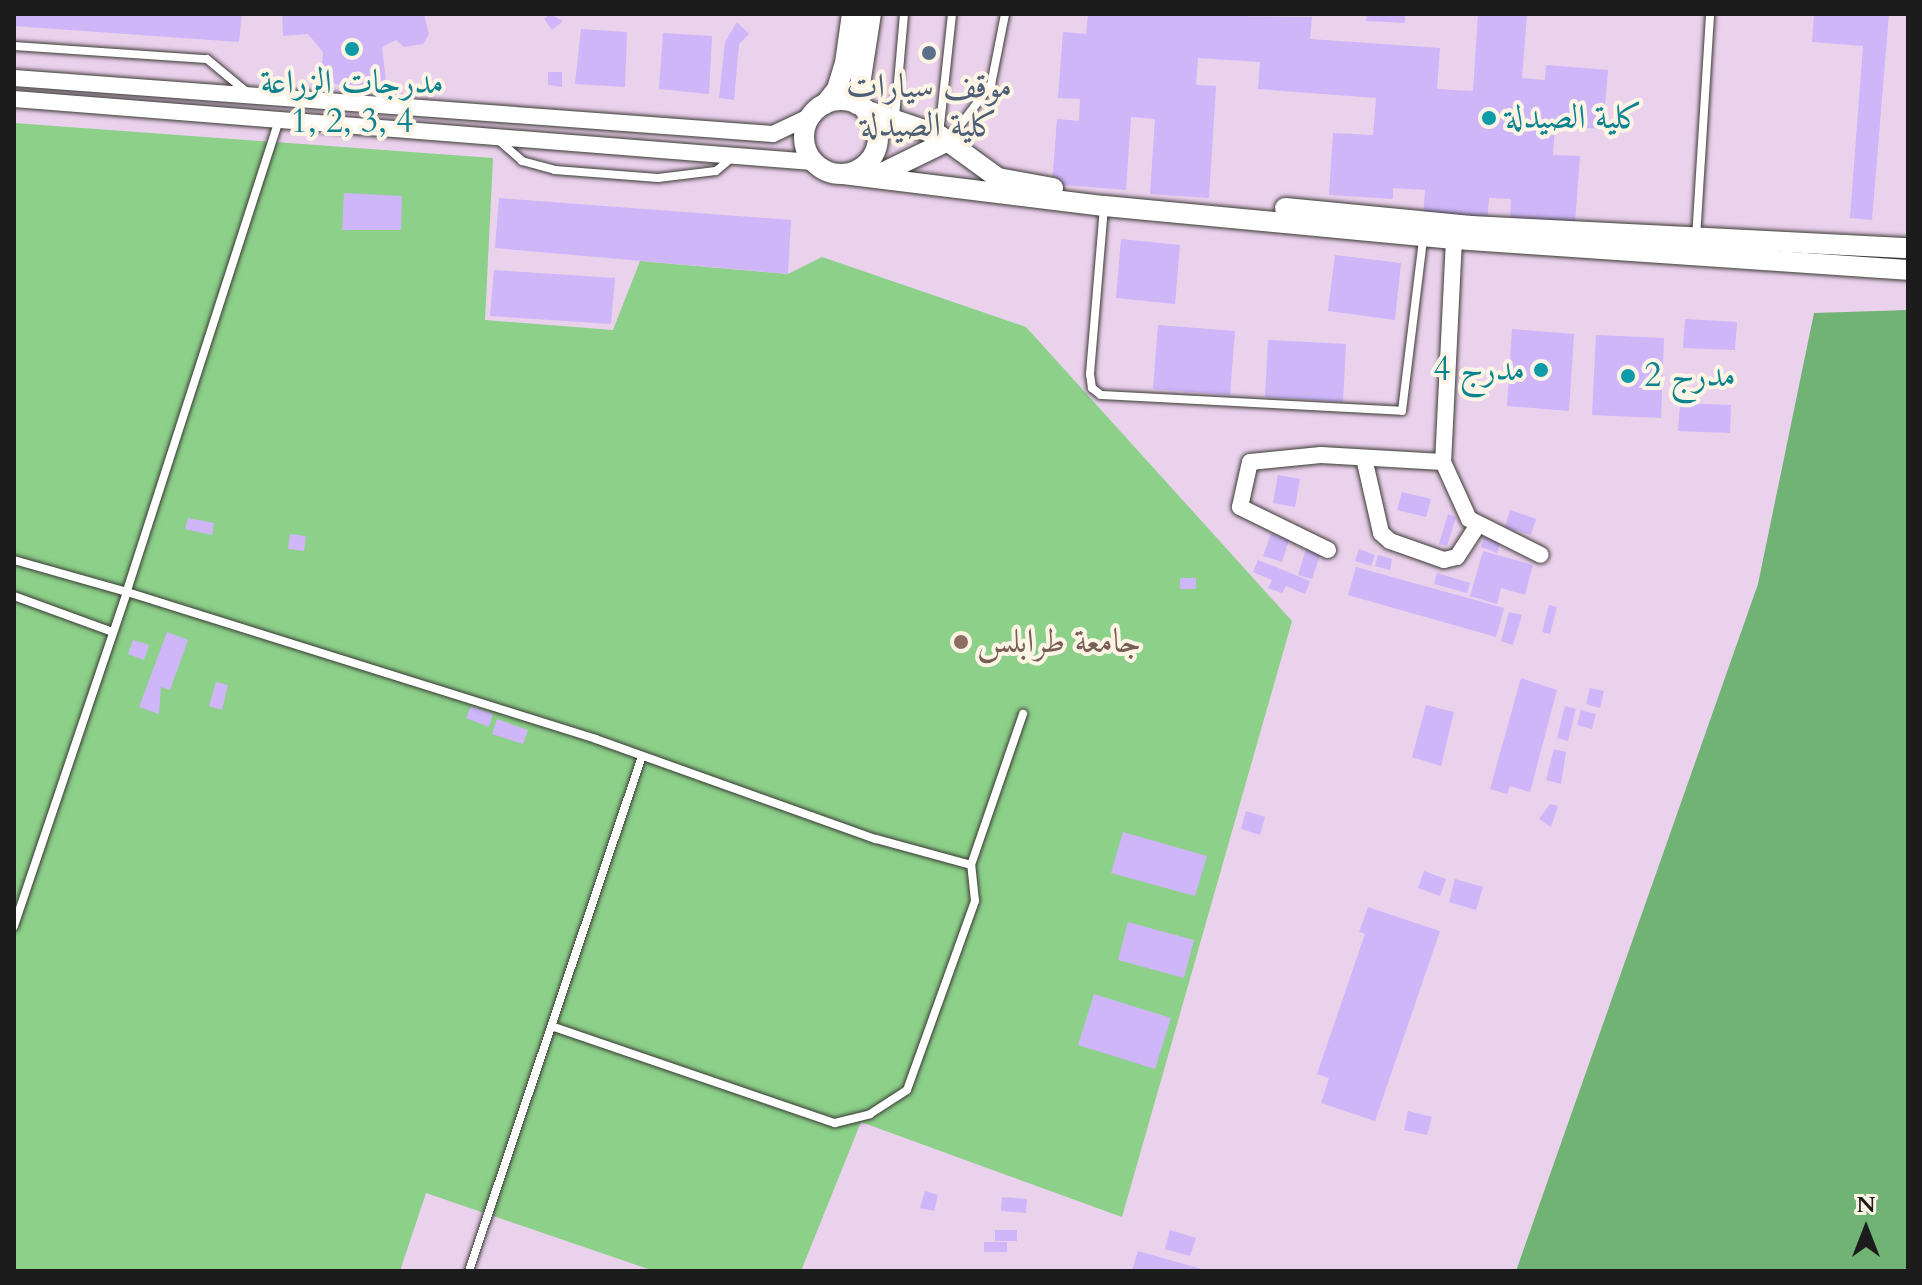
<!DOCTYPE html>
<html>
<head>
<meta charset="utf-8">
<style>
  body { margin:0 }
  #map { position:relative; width:1922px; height:1285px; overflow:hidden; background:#e6dfbb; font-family:Cardo,Amiri,serif }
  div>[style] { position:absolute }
  .built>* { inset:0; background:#ead1ec }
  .green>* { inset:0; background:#8cd089 }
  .forest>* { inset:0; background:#71b275 }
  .building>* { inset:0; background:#ceb6f9 }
  .roads { filter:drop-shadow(0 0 2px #3a3934) drop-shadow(0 0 2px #3a3934) }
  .service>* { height:8px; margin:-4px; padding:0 4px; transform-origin:4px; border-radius:4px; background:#fff }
  .minor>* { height:16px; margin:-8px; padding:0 8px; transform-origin:8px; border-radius:8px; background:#fff }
  .tertiary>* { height:20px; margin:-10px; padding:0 10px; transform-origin:10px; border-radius:10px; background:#fff }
  .tertiary>.ring { margin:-10px; padding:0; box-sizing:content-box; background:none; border:20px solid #fff; border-radius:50% }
  .dots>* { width:22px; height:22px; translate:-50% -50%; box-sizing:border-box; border:4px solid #fcf5e5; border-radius:50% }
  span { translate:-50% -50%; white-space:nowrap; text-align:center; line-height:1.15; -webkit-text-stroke:8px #fcf5e5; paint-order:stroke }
  .culture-label { font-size:34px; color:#0d838f }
  .left { translate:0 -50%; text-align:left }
  .right { translate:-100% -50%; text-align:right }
  .service-label { font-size:34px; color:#4e5e75 }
  .education-label { font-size:34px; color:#785e54 }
  .frame { position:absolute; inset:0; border:16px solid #1c1c1c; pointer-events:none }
  .north { position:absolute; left:1826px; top:1189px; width:80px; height:80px; -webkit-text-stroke:6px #fcf5e5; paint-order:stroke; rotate:0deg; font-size:22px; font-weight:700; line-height:32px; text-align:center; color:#1c1c1c }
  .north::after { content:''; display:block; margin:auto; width:28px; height:36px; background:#1c1c1c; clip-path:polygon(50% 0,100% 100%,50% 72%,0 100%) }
</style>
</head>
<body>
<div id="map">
  <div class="built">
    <div style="clip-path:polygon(14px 14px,1908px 14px,1908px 1271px,14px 1271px)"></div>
  </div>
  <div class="green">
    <div style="clip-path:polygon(14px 123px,493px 158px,485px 320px,613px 330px,640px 261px,788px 274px,822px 257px,1026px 327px,1292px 621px,1122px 1217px,861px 1122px,801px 1271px,654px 1271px,426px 1193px,400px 1271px,14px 1271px)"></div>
  </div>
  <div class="forest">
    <div style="clip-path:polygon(1908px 310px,1908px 1271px,1516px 1271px,1758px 584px,1814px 313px)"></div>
  </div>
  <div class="building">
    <div style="clip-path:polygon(14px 14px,242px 14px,239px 42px,14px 26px)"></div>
    <div style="clip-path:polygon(282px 14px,424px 14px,429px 34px,423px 44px,404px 47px,396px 40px,382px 47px,386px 82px,370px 89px,351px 88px,321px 80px,323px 52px,308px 34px,283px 36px)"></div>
    <div style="clip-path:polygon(550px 14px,563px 21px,552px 30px,544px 19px)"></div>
    <div style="clip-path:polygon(1088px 14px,1312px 17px,1310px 39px,1440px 48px,1437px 89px,1473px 91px,1478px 14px,1527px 14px,1522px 78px,1545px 80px,1546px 65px,1608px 70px,1603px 129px,1555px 126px,1553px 155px,1580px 156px,1575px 223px,1510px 218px,1511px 199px,1489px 198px,1487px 224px,1423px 219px,1425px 190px,1393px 188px,1393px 199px,1329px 195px,1333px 133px,1373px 135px,1376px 98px,1258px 89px,1260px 62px,1198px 58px,1196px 85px,1216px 86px,1209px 198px,1150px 194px,1155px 119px,1131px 117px,1126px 190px,1052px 184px,1057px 119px,1079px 121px,1080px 99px,1058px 98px,1063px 32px,1086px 34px)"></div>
    <div style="clip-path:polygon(1367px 14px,1405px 14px,1405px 23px,1366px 21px)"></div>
    <div style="clip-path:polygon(1814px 14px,1889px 14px,1872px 220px,1850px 218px,1863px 46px,1812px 42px)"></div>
    <div style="clip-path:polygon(737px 22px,749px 34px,739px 44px,734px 100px,719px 98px,725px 42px)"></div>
    <div style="clip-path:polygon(581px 29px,627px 32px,625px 87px,575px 84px)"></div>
    <div style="clip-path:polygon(663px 33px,712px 36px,709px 94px,659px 89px)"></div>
    <div style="clip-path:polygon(548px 72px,562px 72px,562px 87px,548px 85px)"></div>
    <div style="clip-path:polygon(344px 193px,402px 196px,401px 230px,342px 230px)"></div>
    <div style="clip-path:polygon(499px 198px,791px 220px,788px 274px,495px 248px)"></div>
    <div style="clip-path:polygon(1121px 239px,1180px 245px,1175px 304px,1116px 298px)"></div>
    <div style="clip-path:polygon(1335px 255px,1401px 263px,1395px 320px,1328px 311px)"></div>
    <div style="clip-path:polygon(494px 270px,615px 278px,611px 324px,490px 316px)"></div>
    <div style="clip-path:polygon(1685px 319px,1737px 322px,1735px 350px,1683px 348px)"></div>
    <div style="clip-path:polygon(1158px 325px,1235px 331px,1230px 395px,1153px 389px)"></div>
    <div style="clip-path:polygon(1512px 329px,1574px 334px,1569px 411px,1507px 406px)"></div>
    <div style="clip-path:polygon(1596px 335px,1664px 338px,1661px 418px,1592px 415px)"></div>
    <div style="clip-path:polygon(1268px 340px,1346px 344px,1343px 402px,1265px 397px)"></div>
    <div style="clip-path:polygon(1680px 403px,1731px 405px,1730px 433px,1678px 431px)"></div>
    <div style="clip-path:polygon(1278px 475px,1300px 479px,1295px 507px,1273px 503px)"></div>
    <div style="clip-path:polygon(1402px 492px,1431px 499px,1426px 517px,1397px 510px)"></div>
    <div style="clip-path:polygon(1510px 510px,1536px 519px,1531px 535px,1505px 527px)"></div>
    <div style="clip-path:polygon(1448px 514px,1456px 517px,1447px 546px,1439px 544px)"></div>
    <div style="clip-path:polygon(188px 518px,214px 523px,212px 535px,185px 529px)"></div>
    <div style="clip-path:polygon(290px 534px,306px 536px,304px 551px,288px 549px)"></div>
    <div style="clip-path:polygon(1271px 534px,1289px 540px,1282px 562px,1263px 556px)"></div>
    <div style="clip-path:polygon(1485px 534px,1501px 540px,1497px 553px,1481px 547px)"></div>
    <div style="clip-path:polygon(1307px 546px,1322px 550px,1312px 579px,1298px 575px)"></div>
    <div style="clip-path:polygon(1359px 549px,1375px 555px,1371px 566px,1355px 561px)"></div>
    <div style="clip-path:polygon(1483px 551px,1533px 565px,1525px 595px,1501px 588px,1497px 604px,1470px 596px)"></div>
    <div style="clip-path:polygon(1378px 555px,1392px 559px,1390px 570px,1375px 566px)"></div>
    <div style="clip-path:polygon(1258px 560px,1310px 581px,1305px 594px,1286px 586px,1282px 593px,1268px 588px,1272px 580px,1253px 572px)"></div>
    <div style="clip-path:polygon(1356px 567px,1504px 608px,1496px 637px,1348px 595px)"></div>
    <div style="clip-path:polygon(1437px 573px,1470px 583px,1467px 593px,1434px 584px)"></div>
    <div style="clip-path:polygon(1180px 578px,1196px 578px,1196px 589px,1180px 589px)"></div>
    <div style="clip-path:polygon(1549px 605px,1557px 607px,1550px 634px,1542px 632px)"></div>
    <div style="clip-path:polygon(1509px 612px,1522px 615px,1513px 645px,1501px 641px)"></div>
    <div style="clip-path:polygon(167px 632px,188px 640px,170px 690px,161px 687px,159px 714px,139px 707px)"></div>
    <div style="clip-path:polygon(133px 640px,149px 645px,144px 660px,128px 654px)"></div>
    <div style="clip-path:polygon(1521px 678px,1557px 690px,1530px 792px,1510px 786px,1507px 794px,1490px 789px)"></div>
    <div style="clip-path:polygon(216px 682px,228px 685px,222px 710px,209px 706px)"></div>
    <div style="clip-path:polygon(1590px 688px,1604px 691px,1600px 708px,1586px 704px)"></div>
    <div style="clip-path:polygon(1426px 705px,1454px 712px,1441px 766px,1412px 757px)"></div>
    <div style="clip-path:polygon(471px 706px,493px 714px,489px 727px,466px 718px)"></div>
    <div style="clip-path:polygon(1565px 706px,1576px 709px,1568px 741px,1557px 738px)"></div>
    <div style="clip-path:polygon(1581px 710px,1596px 714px,1592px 729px,1577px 725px)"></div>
    <div style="clip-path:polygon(497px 719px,528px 730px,523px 744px,492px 734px)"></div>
    <div style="clip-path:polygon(1554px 749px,1566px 752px,1561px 784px,1546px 780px)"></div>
    <div style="clip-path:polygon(1550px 804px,1558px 806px,1551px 827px,1539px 819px)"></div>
    <div style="clip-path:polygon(1246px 811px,1265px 817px,1260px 835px,1241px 829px)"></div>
    <div style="clip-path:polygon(1123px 832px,1207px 856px,1195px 896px,1111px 873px)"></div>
    <div style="clip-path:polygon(1424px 871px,1446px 879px,1440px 896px,1418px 888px)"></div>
    <div style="clip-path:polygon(1455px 879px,1483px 887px,1476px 910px,1449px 902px)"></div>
    <div style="clip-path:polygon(1368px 907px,1440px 931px,1375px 1121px,1321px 1103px,1329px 1078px,1317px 1074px,1365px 934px,1359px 932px)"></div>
    <div style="clip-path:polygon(1128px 922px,1194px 940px,1184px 978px,1118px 960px)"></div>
    <div style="clip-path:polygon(1094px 994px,1171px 1018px,1155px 1069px,1078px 1045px)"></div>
    <div style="clip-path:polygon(1408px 1111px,1432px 1117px,1427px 1135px,1404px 1130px)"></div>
    <div style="clip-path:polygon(925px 1191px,938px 1195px,934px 1211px,920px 1208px)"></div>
    <div style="clip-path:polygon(1002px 1197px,1027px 1199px,1026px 1213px,1001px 1211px)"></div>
    <div style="clip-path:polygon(995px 1230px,1017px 1230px,1017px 1241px,995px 1241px)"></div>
    <div style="clip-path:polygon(1170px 1230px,1196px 1238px,1190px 1256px,1165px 1249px)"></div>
    <div style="clip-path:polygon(984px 1242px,1007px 1242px,1007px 1252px,984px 1252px)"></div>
    <div style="clip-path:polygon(1138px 1251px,1205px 1270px,1205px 1271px,1132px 1271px)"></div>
  </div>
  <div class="roads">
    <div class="service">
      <div style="left:14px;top:46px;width:193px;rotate:3.9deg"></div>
      <div style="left:207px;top:59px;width:53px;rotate:39.7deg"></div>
      <div style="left:895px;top:117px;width:103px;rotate:-85deg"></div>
      <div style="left:279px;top:120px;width:496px;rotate:107.9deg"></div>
      <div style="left:127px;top:592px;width:491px;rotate:17.4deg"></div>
      <div style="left:596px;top:739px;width:297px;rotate:19.7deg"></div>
      <div style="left:876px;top:839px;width:98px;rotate:15.3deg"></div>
      <div style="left:939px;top:134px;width:121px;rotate:-83.8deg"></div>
      <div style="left:496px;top:138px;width:35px;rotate:41deg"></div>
      <div style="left:522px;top:161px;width:34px;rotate:15deg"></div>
      <div style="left:555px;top:170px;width:103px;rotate:4.4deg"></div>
      <div style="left:658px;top:178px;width:58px;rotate:-6.9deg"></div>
      <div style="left:716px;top:171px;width:23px;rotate:-40deg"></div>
      <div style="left:948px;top:141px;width:71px;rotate:-52.5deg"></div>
      <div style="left:991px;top:85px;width:72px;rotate:-78.8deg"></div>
      <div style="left:1104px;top:207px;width:168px;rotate:94.8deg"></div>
      <div style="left:1090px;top:374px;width:14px;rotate:82deg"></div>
      <div style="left:1092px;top:388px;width:11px;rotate:38deg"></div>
      <div style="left:1101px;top:395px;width:301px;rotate:3deg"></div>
      <div style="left:1402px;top:411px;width:173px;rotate:-83deg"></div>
      <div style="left:1696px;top:238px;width:224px;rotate:-86.4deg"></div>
      <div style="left:14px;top:560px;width:117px;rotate:15.8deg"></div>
      <div style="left:127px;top:592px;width:353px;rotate:108.7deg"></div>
      <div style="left:14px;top:596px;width:105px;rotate:20deg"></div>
      <div style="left:554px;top:1027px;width:297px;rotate:18.9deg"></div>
      <div style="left:835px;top:1123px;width:36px;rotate:-14deg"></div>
      <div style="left:870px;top:1114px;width:44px;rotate:-33deg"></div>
      <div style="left:907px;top:1090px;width:201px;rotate:-70.2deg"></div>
      <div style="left:975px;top:901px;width:36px;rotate:-96deg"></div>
      <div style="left:971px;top:865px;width:160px;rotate:-71deg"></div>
      <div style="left:469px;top:1271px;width:543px;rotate:-71.43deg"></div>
    </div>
    <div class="minor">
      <div style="left:14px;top:78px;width:761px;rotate:4.22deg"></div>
      <div style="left:773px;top:134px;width:42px;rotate:-25.3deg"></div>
      <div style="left:14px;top:99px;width:801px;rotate:4.51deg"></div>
      <div style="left:1454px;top:239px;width:223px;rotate:92.8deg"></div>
      <div style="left:1443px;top:462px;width:63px;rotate:65.5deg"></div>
      <div style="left:1469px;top:519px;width:80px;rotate:26.6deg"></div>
      <div style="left:1364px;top:458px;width:77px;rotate:77.2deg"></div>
      <div style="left:1381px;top:533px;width:12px;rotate:42deg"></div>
      <div style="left:1390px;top:541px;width:57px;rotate:19.4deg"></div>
      <div style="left:1444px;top:560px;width:13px;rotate:-13deg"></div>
      <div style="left:1457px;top:557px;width:38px;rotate:-57deg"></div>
      <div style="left:1328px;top:550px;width:98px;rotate:-154deg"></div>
      <div style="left:1240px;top:507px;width:46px;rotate:-77.5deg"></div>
      <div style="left:1250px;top:462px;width:71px;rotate:-5.6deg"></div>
      <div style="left:1321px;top:455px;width:122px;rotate:3.3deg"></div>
    </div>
    <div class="tertiary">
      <div class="ring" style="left:804px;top:100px;width:54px;height:54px"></div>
      <div style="left:825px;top:104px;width:19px;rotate:-51deg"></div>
      <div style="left:837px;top:89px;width:27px;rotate:-73deg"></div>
      <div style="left:845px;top:63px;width:49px;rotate:-81.9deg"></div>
      <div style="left:857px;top:104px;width:91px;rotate:-81.2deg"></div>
      <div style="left:865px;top:110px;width:78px;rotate:18.7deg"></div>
      <div style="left:939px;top:135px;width:73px;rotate:36.1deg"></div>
      <div style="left:998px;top:178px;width:56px;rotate:10.3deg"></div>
      <div style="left:843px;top:174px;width:263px;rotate:7deg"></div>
      <div style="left:1104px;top:206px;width:352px;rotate:5.4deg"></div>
      <div style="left:1454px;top:239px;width:455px;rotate:3.9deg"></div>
      <div style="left:880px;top:174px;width:76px;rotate:-25.9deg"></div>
      <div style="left:1285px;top:208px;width:187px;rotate:5.5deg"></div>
      <div style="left:1471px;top:226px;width:438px;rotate:2.9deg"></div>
    </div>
  </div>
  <div class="dots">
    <div style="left:352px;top:49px;background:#0f9aa8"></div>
    <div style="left:929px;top:53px;background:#5c6f8a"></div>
    <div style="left:1489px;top:118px;background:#0f9aa8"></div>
    <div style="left:1541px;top:370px;background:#0f9aa8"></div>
    <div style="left:1628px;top:376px;background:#0f9aa8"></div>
    <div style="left:961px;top:642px;background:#8d6e63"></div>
  </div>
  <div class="culture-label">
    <span style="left:352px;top:102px">مدرجات الزراعة<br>1, 2, 3, 4</span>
    <span class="left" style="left:1505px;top:118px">كلية الصيدلة</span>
    <span class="right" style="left:1525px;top:370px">مدرج 4</span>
    <span class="left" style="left:1644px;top:376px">مدرج 2</span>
  </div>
  <div class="service-label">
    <span style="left:929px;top:106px">موقف سيارات<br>كلية الصيدلة</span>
  </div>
  <div class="education-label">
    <span class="left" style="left:977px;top:642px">جامعة طرابلس</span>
  </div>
  <div class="frame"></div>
  <div class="north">N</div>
</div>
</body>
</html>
